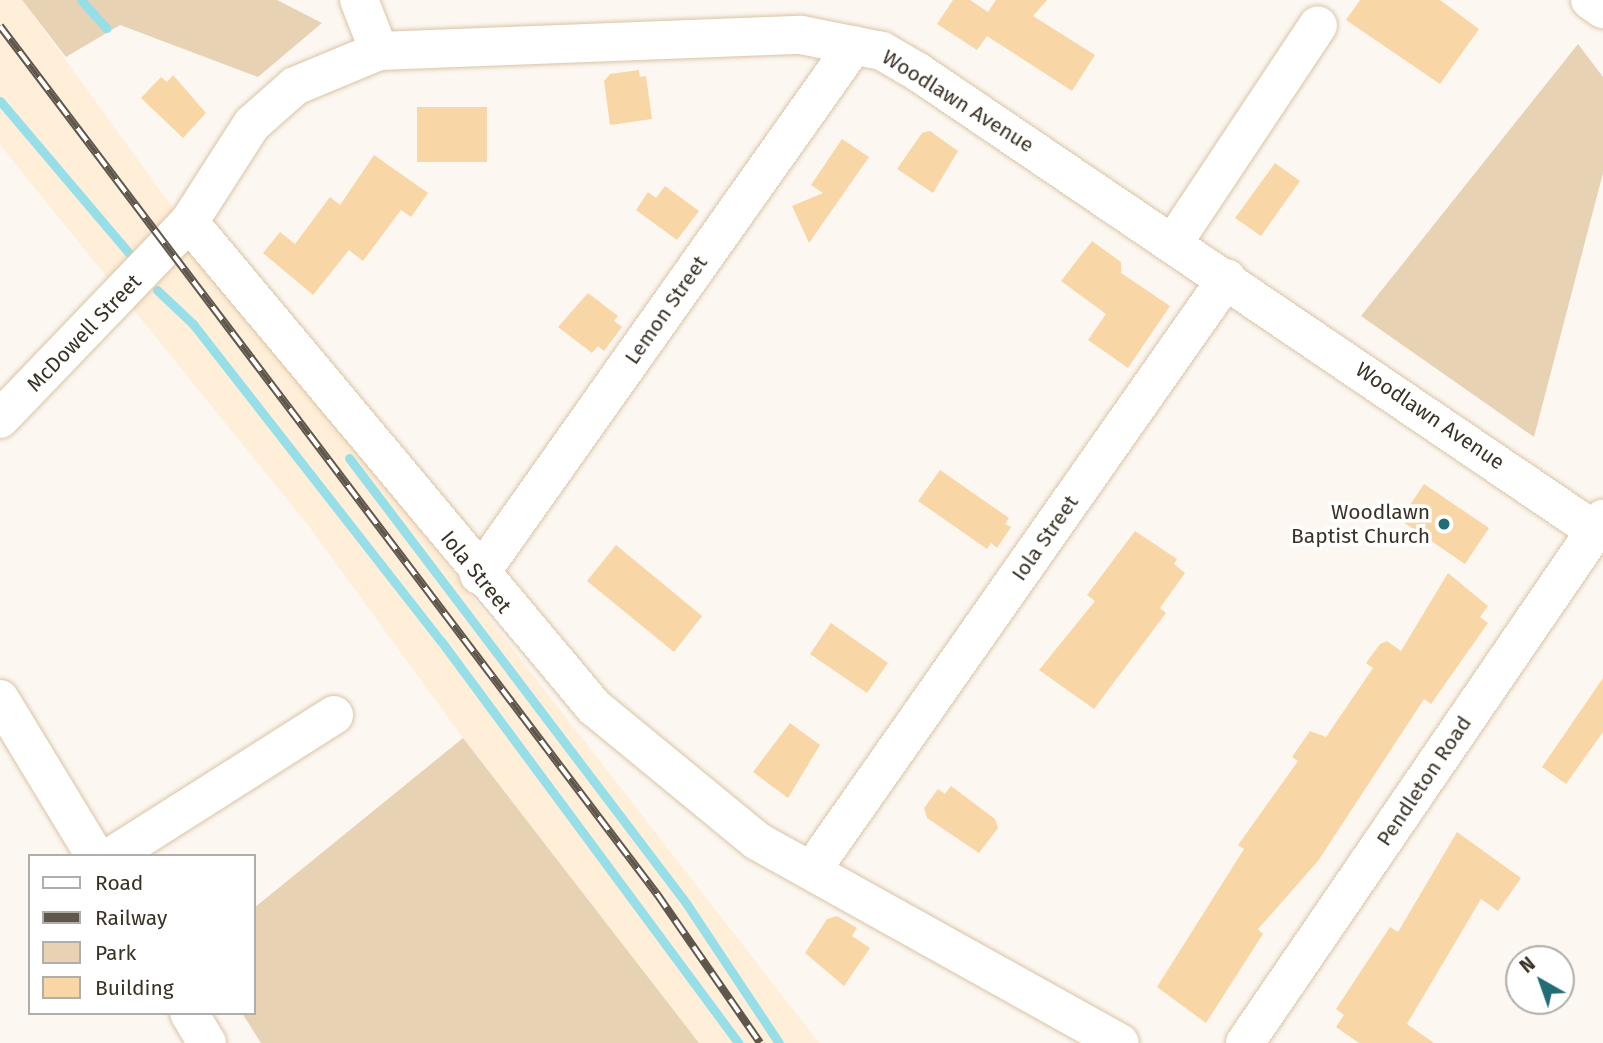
<!DOCTYPE html>
<html>
<head>
<meta charset="utf-8">
<style>
  body { margin:0 }
  #map { position:relative; width:1603px; height:1043px; overflow:hidden; background:#fcf7f1; font-family:"Fira Sans",sans-serif }
  div>[style] { position:absolute }
  .built>* { inset:0; background:#ffeed8 }
  .green>* { inset:0; background:#e8d2b4 }
  .stream>* { height:9px; margin:-4.5px; padding:0 4.5px; transform-origin:4.5px; border-radius:4.5px; background:#96dee8 }
  .building>* { inset:0; background:#f9d6a6 }
  .roads { filter:drop-shadow(0 0 2px #dac4a5) drop-shadow(0 0 2px #dac4a5) }
  .minor>* { height:38px; margin:-19px; padding:0 19px; transform-origin:19px; border-radius:19px; background:#fff }
  .rail>* { height:8px; margin-top:-4px; transform-origin:0; background:repeating-linear-gradient(90deg,#fff 0 16px,#5f574c 0 32px); box-sizing:border-box; border-block:2px solid #5f574c }
  .dots>* { width:19px; height:19px; translate:-50% -50%; box-sizing:border-box; border:4px solid #fff; border-radius:50% }
  span { translate:-50% -50%; white-space:nowrap; text-align:center; line-height:1.15; -webkit-text-stroke:7px #fff; paint-order:stroke }
  .street-label { font-size:21px; color:#3b3226 }
  .poi-label { font-size:21px; color:#3b3226 }
  .right { translate:-100% -50%; text-align:right }
  .legend { position:absolute; left:28px; top:854px; width:228px; height:161px; box-sizing:border-box; background:#fff; border:2px solid #b1ada8; margin:0; padding:9px 12px; list-style:none; font-size:21px; color:#3b3226 }
  .legend li { display:flex; align-items:center; gap:14px; height:35px }
  .legend b { width:35px; border:2px solid #b1ada8 }
  .north { position:absolute; left:1505px; top:945px; width:70px; height:70px; box-sizing:border-box; background:#fff; border:2px solid #b1ada8; border-radius:50%; rotate:320deg; font-size:19px; font-weight:700; line-height:28px; text-align:center; color:#3b3226 }
  .north::after { content:''; display:block; margin:auto; width:24px; height:32px; background:#226c75; clip-path:polygon(50% 0,100% 100%,50% 72%,0 100%) }
</style>
</head>
<body>
<div id="map">
  <div class="built">
    <div style="clip-path:polygon(0 0,22px 0,212px 262px,819px 1043px,699px 1043px,463px 738px,308px 525px,0 145px)"></div>
  </div>
  <div class="green">
    <div style="clip-path:polygon(22px 0,277px 0,322px 23px,258px 77px,120px 25px,66px 57px)"></div>
    <div style="clip-path:polygon(1578px 44px,1603px 77px,1603px 173px,1534px 437px,1361px 316px)"></div>
    <div style="clip-path:polygon(463px 738px,699px 1043px,261px 1043px,242px 1013px,254px 1013px,254px 908px)"></div>
  </div>
  <div class="stream">
    <div style="left:81px;top:0;width:38px;rotate:48deg"></div>
    <div style="left:0;top:101px;width:207px;rotate:49.7deg"></div>
    <div style="left:157px;top:290px;width:50px;rotate:43.4deg"></div>
    <div style="left:193px;top:324px;width:402px;rotate:52deg"></div>
    <div style="left:441px;top:641px;width:500px;rotate:53.5deg"></div>
    <div style="left:349px;top:458px;width:558px;rotate:52.86deg"></div>
    <div style="left:686px;top:903px;width:168px;rotate:56.4deg"></div>
  </div>
  <div class="building">
    <div style="clip-path:polygon(953px 0,970px 0,988px 12px,996px 0,1047px 0,1033px 16px,1095px 55px,1072px 91px,987px 36px,977px 50px,937px 24px)"></div>
    <div style="clip-path:polygon(1360px 0,1440px 0,1479px 29px,1440px 84px,1346px 20px)"></div>
    <div style="clip-path:polygon(639px 70px,640px 77px,646px 76px,652px 119px,610px 125px,604px 81px,610px 74px)"></div>
    <div style="clip-path:polygon(173px 75px,206px 113px,183px 138px,141px 98px,161px 77px,167px 82px)"></div>
    <div style="clip-path:polygon(417px 107px,487px 107px,487px 162px,417px 162px)"></div>
    <div style="clip-path:polygon(930px 131px,958px 151px,933px 193px,897px 169px,922px 133px)"></div>
    <div style="clip-path:polygon(842px 139px,869px 157px,809px 243px,792px 206px,823px 193px,811px 185px)"></div>
    <div style="clip-path:polygon(374px 155px,428px 193px,411px 217px,401px 210px,363px 261px,349px 250px,313px 295px,263px 253px,280px 232px,295px 244px,330px 197px,340px 205px)"></div>
    <div style="clip-path:polygon(1275px 163px,1300px 181px,1261px 236px,1235px 218px)"></div>
    <div style="clip-path:polygon(665px 186px,699px 211px,677px 240px,636px 210px,648px 192px,656px 198px)"></div>
    <div style="clip-path:polygon(1092px 241px,1121px 262px,1121px 273px,1170px 306px,1128px 368px,1088px 340px,1106px 314px,1061px 281px)"></div>
    <div style="clip-path:polygon(588px 293px,618px 316px,614px 321px,622px 327px,604px 351px,598px 346px,592px 353px,558px 327px)"></div>
    <div style="clip-path:polygon(940px 470px,1009px 518px,1005px 524px,1011px 527px,997px 548px,991px 543px,987px 549px,918px 501px)"></div>
    <div style="clip-path:polygon(1424px 484px,1489px 528px,1465px 564px,1400px 520px)"></div>
    <div style="clip-path:polygon(1135px 531px,1177px 559px,1174px 564px,1185px 573px,1160px 608px,1166px 613px,1094px 709px,1039px 670px,1095px 601px,1087px 595px)"></div>
    <div style="clip-path:polygon(616px 545px,702px 616px,674px 652px,587px 581px)"></div>
    <div style="clip-path:polygon(1448px 573px,1488px 606px,1480px 617px,1488px 623px,1431px 704px,1424px 699px,1318px 861px,1258px 929px,1263px 934px,1206px 1023px,1157px 987px,1244px 849px,1238px 845px,1298px 761px,1292px 757px,1310px 731px,1326px 737px,1373px 668px,1366px 663px,1380px 644px,1387px 641px,1401px 651px)"></div>
    <div style="clip-path:polygon(831px 623px,888px 663px,867px 693px,810px 654px)"></div>
    <div style="clip-path:polygon(1603px 678px,1603px 732px,1566px 784px,1542px 767px)"></div>
    <div style="clip-path:polygon(790px 723px,820px 745px,788px 798px,753px 772px)"></div>
    <div style="clip-path:polygon(951px 786px,995px 819px,998px 828px,979px 853px,927px 818px,924px 808px,938px 789px,945px 794px)"></div>
    <div style="clip-path:polygon(1457px 832px,1521px 878px,1498px 911px,1481px 899px,1407px 1024px,1434px 1043px,1359px 1043px,1336px 1027px,1344px 1015px,1336px 1009px,1390px 927px,1398px 932px)"></div>
    <div style="clip-path:polygon(837px 916px,857px 928px,852px 936px,870px 948px,844px 986px,805px 953px,827px 919px)"></div>
  </div>
  <div class="roads">
    <div class="minor">
      <div style="left:359px;top:0;width:55px;rotate:68.6deg"></div>
      <div style="left:1590px;top:0;width:16px;rotate:35deg"></div>
      <div style="left:189px;top:222px;width:632px;rotate:50.14deg"></div>
      <div style="left:594px;top:707px;width:211px;rotate:39.4deg"></div>
      <div style="left:757px;top:841px;width:415px;rotate:29.1deg"></div>
      <div style="left:1174px;top:242px;width:260px;rotate:-56.4deg"></div>
      <div style="left:0;top:419px;width:273px;rotate:-46.2deg"></div>
      <div style="left:189px;top:222px;width:117px;rotate:-57.3deg"></div>
      <div style="left:252px;top:124px;width:57px;rotate:-41.5deg"></div>
      <div style="left:295px;top:86px;width:91px;rotate:-22.6deg"></div>
      <div style="left:379px;top:51px;width:422px;rotate:-2.2deg"></div>
      <div style="left:801px;top:35px;width:83px;rotate:11.2deg"></div>
      <div style="left:882px;top:51px;width:42px;rotate:30.3deg"></div>
      <div style="left:918px;top:72px;width:817px;rotate:34.12deg"></div>
      <div style="left:479px;top:575px;width:649px;rotate:-54.72deg"></div>
      <div style="left:0;top:699px;width:184px;rotate:58.8deg"></div>
      <div style="left:112px;top:856px;width:263px;rotate:-32.4deg"></div>
      <div style="left:814px;top:867px;width:719px;rotate:-54.96deg"></div>
      <div style="left:189px;top:1013px;width:35px;rotate:59deg"></div>
      <div style="left:1245px;top:1043px;width:635px;rotate:-55.66deg"></div>
    </div>
  </div>
  <div class="rail">
    <div style="left:0;top:26px;width:1089px;rotate:52.88deg"></div>
    <div style="left:657px;top:894px;width:181px;rotate:55.3deg"></div>
  </div>
  <div class="dots">
    <div style="left:1444px;top:524px;background:#226c75"></div>
  </div>
  <div class="street-label">
    <span style="left:958px;top:101px;rotate:32deg">Woodlawn Avenue</span>
    <span style="left:666px;top:310px;rotate:-55deg">Lemon Street</span>
    <span style="left:84px;top:333px;rotate:-46deg">McDowell Street</span>
    <span style="left:1430px;top:416px;rotate:34deg">Woodlawn Avenue</span>
    <span style="left:1045px;top:538px;rotate:-55deg">Iola Street</span>
    <span style="left:476px;top:572px;rotate:51deg">Iola Street</span>
    <span style="left:1424px;top:781px;rotate:-56deg">Pendleton Road</span>
  </div>
  <div class="poi-label">
    <span class="right" style="left:1430px;top:524px">Woodlawn<br>Baptist Church</span>
  </div>
  <ul class="legend">
  <li><b style="height:9px;background:#fff"></b>Road</li>
  <li><b style="height:9px;background:#5f574c"></b>Railway</li>
  <li><b style="height:19px;background:#e8d2b4"></b>Park</li>
  <li><b style="height:19px;background:#f9d6a6"></b>Building</li>
  </ul>
  <div class="north">N</div>
</div>
</body>
</html>
